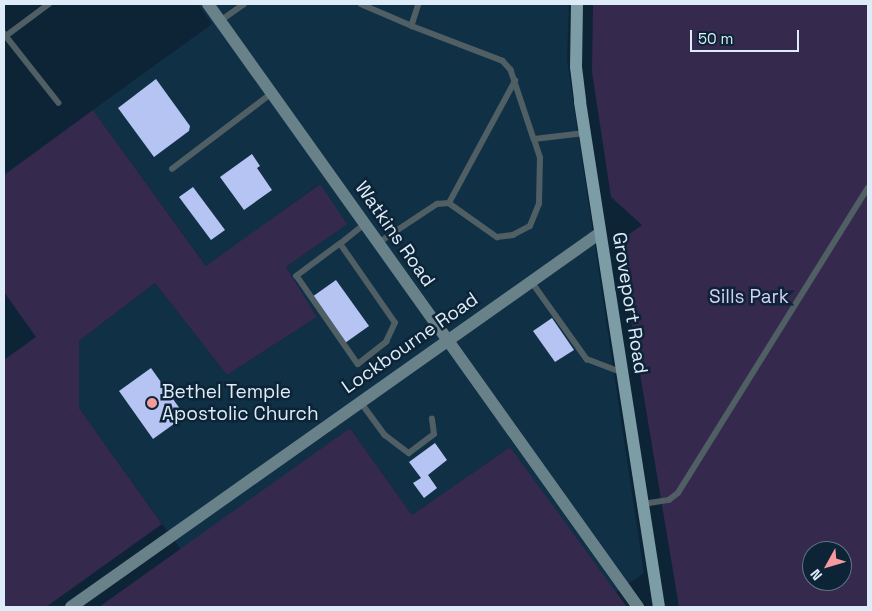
<!DOCTYPE html>
<html>
<head>
<meta charset="utf-8">
<style>
  body { margin:0 }
  #map { position:relative; width:872px; height:611px; overflow:hidden; background:#0c2436; font-family:"Space Grotesk",sans-serif }
  div>[style] { position:absolute }
  .built>* { inset:0; background:#103046 }
  .green>* { inset:0; background:#35294e }
  .building>* { inset:0; background:#b5c4f3 }
  .lane>* { height:5.5px; margin:-2.75px; padding:0 2.75px; transform-origin:2.75px; border-radius:2.75px; background:#505f64 }
  .secondary>* { height:12px; margin:-6px; padding:0 6px; transform-origin:6px; border-radius:6px; background:#698289 }
  .primary>* { height:12px; margin:-6px; padding:0 6px; transform-origin:6px; border-radius:6px; background:#7c9da6 }
  .dots>* { width:14px; height:14px; translate:-50% -50%; box-sizing:border-box; border:2px solid #0c2436; border-radius:50% }
  span { translate:-50% -50%; white-space:nowrap; text-align:center; line-height:1.15; -webkit-text-stroke:5px #0c2436; paint-order:stroke }
  .street-label { font-size:19px; color:#deecf9 }
  .park-label { font-size:19px; color:#d9cef8 }
  .poi-label { font-size:19px; color:#deecf9 }
  .left { translate:0 -50%; text-align:left }
  .frame { position:absolute; inset:0; border:5px solid #deecf9; pointer-events:none }
  .north { position:absolute; left:802px; top:541px; width:50px; height:50px; box-sizing:border-box; background:#0c2436; border:1px solid #607484; border-radius:50%; rotate:231deg; font-size:14px; font-weight:700; line-height:20px; text-align:center; color:#deecf9 }
  .north::after { content:''; display:block; margin:auto; width:18px; height:22px; background:#f59b9d; clip-path:polygon(50% 0,100% 100%,50% 72%,0 100%) }
  .scale { position:absolute; left:690px; top:30px; width:109px; height:22px; box-sizing:border-box; border:2px solid #deecf9; border-top:0; padding-left:6px; font-size:15px; line-height:18px; white-space:nowrap; color:#deecf9; -webkit-text-stroke:4px #0c2436; paint-order:stroke }
</style>
</head>
<body>
<div id="map">
  <div class="built">
    <div style="clip-path:polygon(198px 4px,569px 4px,567px 60px,644px 573px,615px 593px,510px 447px,412px 515px,350px 428px,181px 550px,79px 408px,79px 341px,155px 283px,227px 375px,317px 317px,286px 267px,346px 224px,319px 184px,207px 267px,93px 110px,212px 24px)"></div>
  </div>
  <div class="green">
    <div style="clip-path:polygon(evenodd,593px 4px,868px 4px,868px 607px,679px 607px,618px 242px,642px 225px,611px 197px,592px 72px,593px 4px,812px 551px,842px 551px,842px 581px,812px 581px,812px 551px)"></div>
    <div style="clip-path:polygon(93px 110px,206px 266px,320px 184px,347px 224px,286px 267px,317px 317px,227px 375px,155px 283px,79px 341px,79px 408px,162px 524px,46px 607px,4px 607px,4px 360px,36px 337px,4px 292px,4px 175px)"></div>
    <div style="clip-path:polygon(350px 428px,412px 515px,510px 447px,627px 607px,99px 607px)"></div>
  </div>
  <div class="building">
    <div style="clip-path:polygon(156px 79px,190px 126px,189px 131px,154px 157px,118px 108px)"></div>
    <div style="clip-path:polygon(252px 154px,260px 166px,257px 168px,272px 190px,244px 210px,220px 177px)"></div>
    <div style="clip-path:polygon(193px 187px,225px 230px,211px 240px,179px 197px)"></div>
    <div style="clip-path:polygon(336px 280px,369px 326px,345px 343px,312px 297px)"></div>
    <div style="clip-path:polygon(552px 318px,574px 350px,555px 362px,533px 331px)"></div>
    <div style="clip-path:polygon(151px 368px,185px 416px,153px 439px,119px 391px)"></div>
    <div style="clip-path:polygon(435px 443px,447px 460px,428px 475px,437px 488px,424px 498px,413px 483px,421px 478px,409px 462px)"></div>
  </div>
  <div class="lane">
    <div style="left:361px;top:4px;width:56px;rotate:23.3deg"></div>
    <div style="left:419px;top:4px;width:23px;rotate:108deg"></div>
    <div style="left:412px;top:26px;width:97px;rotate:21deg"></div>
    <div style="left:503px;top:61px;width:12px;rotate:48deg"></div>
    <div style="left:511px;top:70px;width:73px;rotate:71.6deg"></div>
    <div style="left:534px;top:139px;width:51px;rotate:-6.7deg"></div>
    <div style="left:220px;top:21px;width:29px;rotate:-35deg"></div>
    <div style="left:4px;top:33px;width:4px;rotate:56deg"></div>
    <div style="left:6px;top:36px;width:54px;rotate:-36.7deg"></div>
    <div style="left:6px;top:36px;width:85px;rotate:51.7deg"></div>
    <div style="left:172px;top:169px;width:126px;rotate:-37.2deg"></div>
    <div style="left:449px;top:203px;width:139px;rotate:-61.6deg"></div>
    <div style="left:378px;top:243px;width:71px;rotate:-33.5deg"></div>
    <div style="left:437px;top:204px;width:12px;rotate:-5deg"></div>
    <div style="left:449px;top:203px;width:59px;rotate:35.3deg"></div>
    <div style="left:497px;top:237px;width:16px;rotate:-7deg"></div>
    <div style="left:513px;top:235px;width:19px;rotate:-28deg"></div>
    <div style="left:530px;top:226px;width:24px;rotate:-68deg"></div>
    <div style="left:539px;top:204px;width:46px;rotate:-88.8deg"></div>
    <div style="left:540px;top:158px;width:20px;rotate:-108deg"></div>
    <div style="left:340px;top:244px;width:54px;rotate:143.3deg"></div>
    <div style="left:297px;top:276px;width:107px;rotate:55.3deg"></div>
    <div style="left:358px;top:364px;width:36px;rotate:-38deg"></div>
    <div style="left:386px;top:342px;width:21px;rotate:-65deg"></div>
    <div style="left:395px;top:323px;width:96px;rotate:-124.8deg"></div>
    <div style="left:340px;top:244px;width:32px;rotate:-39deg"></div>
    <div style="left:532px;top:282px;width:95px;rotate:54.5deg"></div>
    <div style="left:587px;top:359px;width:36px;rotate:21deg"></div>
    <div style="left:360px;top:401px;width:42px;rotate:53.7deg"></div>
    <div style="left:385px;top:435px;width:30px;rotate:37deg"></div>
    <div style="left:409px;top:453px;width:31px;rotate:-37deg"></div>
    <div style="left:434px;top:434px;width:15px;rotate:-98deg"></div>
    <div style="left:643px;top:504px;width:26px;rotate:-9deg"></div>
    <div style="left:669px;top:500px;width:11px;rotate:-38deg"></div>
    <div style="left:678px;top:493px;width:359px;rotate:-58.1deg"></div>
  </div>
  <div class="secondary">
    <div style="left:208px;top:4px;width:741px;rotate:54.51deg"></div>
    <div style="left:71px;top:607px;width:648px;rotate:-35.26deg"></div>
  </div>
  <div class="primary">
    <div style="left:577px;top:4px;width:63px;rotate:90.9deg"></div>
    <div style="left:576px;top:67px;width:35px;rotate:83deg"></div>
    <div style="left:580px;top:102px;width:511px;rotate:81.11deg"></div>
  </div>
  <div class="dots">
    <div style="left:152px;top:403px;background:#f59b9d"></div>
  </div>
  <div class="street-label">
    <span style="left:395px;top:234px;rotate:55deg">Watkins Road</span>
    <span style="left:630px;top:303px;rotate:81deg">Groveport Road</span>
    <span style="left:410px;top:343px;rotate:-35deg">Lockbourne Road</span>
  </div>
  <div class="park-label">
    <span style="left:749px;top:297px">Sills Park</span>
  </div>
  <div class="poi-label">
    <span class="left" style="left:162px;top:403px">Bethel Temple<br>Apostolic Church</span>
  </div>
  <div class="frame"></div>
  <div class="north">N</div>
  <div class="scale">50 m</div>
</div>
</body>
</html>
